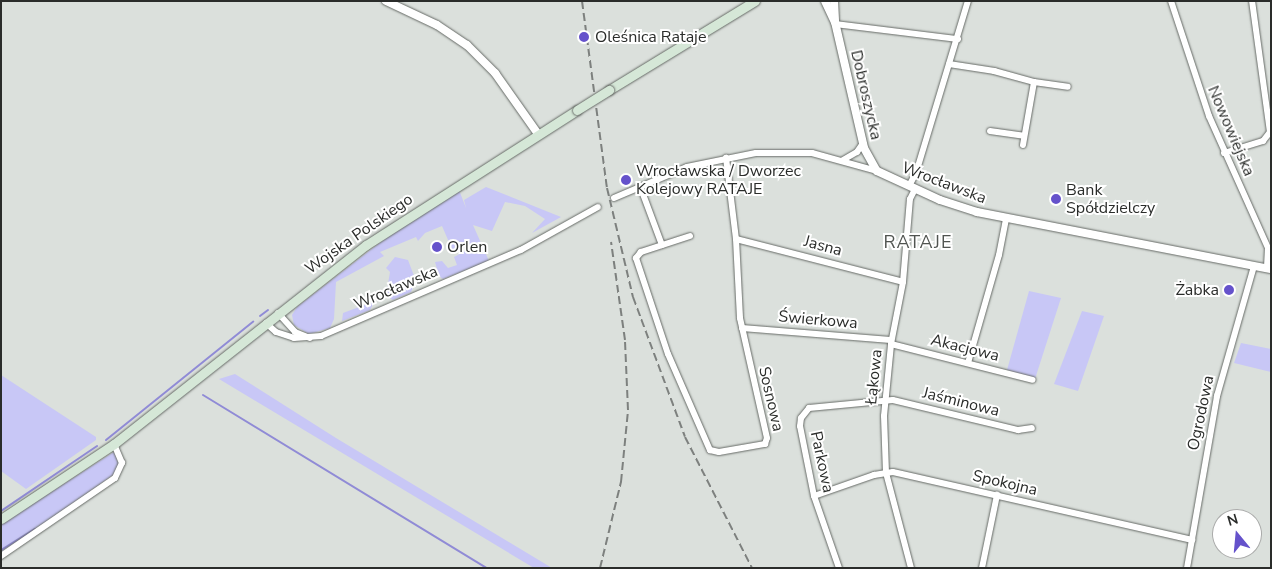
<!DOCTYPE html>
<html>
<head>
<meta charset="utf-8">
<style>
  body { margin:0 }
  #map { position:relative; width:1272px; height:569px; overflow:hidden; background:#dbe0dc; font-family:"Nunito Sans",sans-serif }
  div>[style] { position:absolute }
  .green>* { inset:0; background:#c8c7f6 }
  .stream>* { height:2px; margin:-1px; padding:0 1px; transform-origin:1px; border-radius:1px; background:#908bd6 }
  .roads { filter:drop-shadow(0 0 1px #666a66) drop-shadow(0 0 1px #666a66) }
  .minor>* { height:6px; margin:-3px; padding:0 3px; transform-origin:3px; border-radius:3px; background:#fff }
  .tertiary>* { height:8px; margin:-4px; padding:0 4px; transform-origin:4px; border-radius:4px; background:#fff }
  .secondary>* { height:9px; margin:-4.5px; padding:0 4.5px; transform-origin:4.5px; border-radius:4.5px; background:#d5e7d7 }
  .rail>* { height:2px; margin-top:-1px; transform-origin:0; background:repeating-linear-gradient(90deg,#7d807e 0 8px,transparent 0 12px) }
  .bridges { filter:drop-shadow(0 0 1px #666a66) drop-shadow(0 0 1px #666a66) }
  .secondary-bridge>* { height:9px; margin:-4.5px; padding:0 4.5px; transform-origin:4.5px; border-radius:4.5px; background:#d5e7d7 }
  .dots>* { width:14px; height:14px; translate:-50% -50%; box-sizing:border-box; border:2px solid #fff; border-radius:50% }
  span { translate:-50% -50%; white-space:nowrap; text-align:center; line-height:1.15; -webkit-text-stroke:4px #fff; paint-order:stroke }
  .poi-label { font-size:16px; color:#2a2c2a }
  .left { translate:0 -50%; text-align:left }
  .right { translate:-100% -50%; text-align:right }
  .street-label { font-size:16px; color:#2a2c2a }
  .neighbourhood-label { font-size:18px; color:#505450; letter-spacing:1px }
  .frame { position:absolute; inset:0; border:2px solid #2a2c2a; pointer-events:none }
  .north { position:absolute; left:1212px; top:509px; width:50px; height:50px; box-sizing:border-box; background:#fff; border:1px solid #aaabaa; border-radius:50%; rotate:343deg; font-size:14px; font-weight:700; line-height:20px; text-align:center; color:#2a2c2a }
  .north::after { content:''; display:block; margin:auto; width:18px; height:22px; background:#6552cb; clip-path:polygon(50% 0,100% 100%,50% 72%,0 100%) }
</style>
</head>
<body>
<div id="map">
  <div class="green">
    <div style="clip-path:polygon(486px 187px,561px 217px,532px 233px,545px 219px,525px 206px,505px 202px,492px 231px,473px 225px,489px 261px,443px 279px,439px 276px,435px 262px,442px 261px,448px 268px,457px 265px,454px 257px,475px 246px,452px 249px,442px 226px,425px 233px,418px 241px,416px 237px,380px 252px,384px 256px,336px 282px,334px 319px,330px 328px,309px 334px,294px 325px,292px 315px,297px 307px,399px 228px,459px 190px,466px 208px,464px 200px)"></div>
    <div style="clip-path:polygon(395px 257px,408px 260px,416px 281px,411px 292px,393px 300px,386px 296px,390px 272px,386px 268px)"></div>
    <div style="clip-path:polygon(1029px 291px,1061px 298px,1035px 379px,1007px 370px)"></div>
    <div style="clip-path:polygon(375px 301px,370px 310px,342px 321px,343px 313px)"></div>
    <div style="clip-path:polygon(1082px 311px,1104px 316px,1078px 391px,1054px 384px)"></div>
    <div style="clip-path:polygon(1241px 343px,1271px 349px,1271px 372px,1234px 363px)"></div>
    <div style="clip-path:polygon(235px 374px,336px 438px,552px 568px,534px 568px,219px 379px)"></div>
    <div style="clip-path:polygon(1px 375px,96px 437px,96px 440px,26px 489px,1px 471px)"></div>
    <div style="clip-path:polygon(114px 452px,119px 465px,113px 475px,1px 553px,1px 524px)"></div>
  </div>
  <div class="stream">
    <div style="left:260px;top:316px;width:10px;rotate:-37deg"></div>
    <div style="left:203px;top:395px;width:332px;rotate:31.4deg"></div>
    <div style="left:106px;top:440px;width:189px;rotate:-38.8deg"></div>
    <div style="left:1px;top:511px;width:116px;rotate:-34.1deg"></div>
    <div style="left:1px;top:550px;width:40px;rotate:-32deg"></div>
  </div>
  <div class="roads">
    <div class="minor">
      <div style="left:1171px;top:1px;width:121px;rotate:71.7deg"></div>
      <div style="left:1209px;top:116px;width:145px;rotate:65.9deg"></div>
      <div style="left:1268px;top:248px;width:20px;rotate:93deg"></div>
      <div style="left:835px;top:24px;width:124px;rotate:7deg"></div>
      <div style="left:949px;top:64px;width:46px;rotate:8.8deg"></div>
      <div style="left:994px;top:71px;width:41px;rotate:15.4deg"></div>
      <div style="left:1034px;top:82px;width:64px;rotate:99.9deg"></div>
      <div style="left:1034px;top:82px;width:34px;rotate:8deg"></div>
      <div style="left:990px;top:131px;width:34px;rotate:8deg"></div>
      <div style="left:1224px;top:153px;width:41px;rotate:-17.1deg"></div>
      <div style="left:1263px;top:141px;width:11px;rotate:-52deg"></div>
      <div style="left:1270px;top:132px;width:132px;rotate:-97.8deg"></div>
      <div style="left:843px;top:160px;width:16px;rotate:-30deg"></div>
      <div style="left:857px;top:152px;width:11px;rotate:-56deg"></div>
      <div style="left:640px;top:186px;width:63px;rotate:69.6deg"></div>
      <div style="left:909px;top:186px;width:15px;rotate:-62deg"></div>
      <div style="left:916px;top:173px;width:180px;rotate:-73.2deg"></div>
      <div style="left:614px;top:198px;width:79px;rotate:-23deg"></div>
      <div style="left:687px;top:167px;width:70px;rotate:-11.5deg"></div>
      <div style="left:756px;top:153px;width:56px"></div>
      <div style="left:812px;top:153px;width:67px;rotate:15.5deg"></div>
      <div style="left:690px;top:236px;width:52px;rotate:161.9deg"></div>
      <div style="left:641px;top:252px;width:8px;rotate:130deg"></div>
      <div style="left:636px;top:258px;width:101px;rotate:71.6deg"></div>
      <div style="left:668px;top:354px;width:105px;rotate:66.4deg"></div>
      <div style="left:710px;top:450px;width:9px;rotate:13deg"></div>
      <div style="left:719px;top:452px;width:47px;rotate:-9.9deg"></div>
      <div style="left:765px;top:444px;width:6px;rotate:-72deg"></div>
      <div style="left:767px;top:438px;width:123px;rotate:-102.7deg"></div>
      <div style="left:740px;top:318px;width:79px;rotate:-92.9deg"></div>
      <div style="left:736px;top:239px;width:82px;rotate:-97deg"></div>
      <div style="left:736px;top:239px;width:172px;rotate:14.4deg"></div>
      <div style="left:278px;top:313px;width:25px;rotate:48deg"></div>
      <div style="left:295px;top:332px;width:16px;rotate:22deg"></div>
      <div style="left:266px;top:323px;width:13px;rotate:42deg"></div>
      <div style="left:276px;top:332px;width:19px;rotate:18deg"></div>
      <div style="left:294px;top:338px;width:27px;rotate:-4deg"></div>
      <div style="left:321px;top:336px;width:218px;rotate:-23.3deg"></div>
      <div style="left:521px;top:250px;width:88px;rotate:-29.2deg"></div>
      <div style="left:742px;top:328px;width:149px;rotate:4.6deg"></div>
      <div style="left:891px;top:344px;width:146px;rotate:14.2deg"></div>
      <div style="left:968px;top:363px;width:112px;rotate:-74deg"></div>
      <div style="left:999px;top:255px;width:38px;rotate:-79deg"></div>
      <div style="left:814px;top:496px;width:64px;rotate:-19.3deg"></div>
      <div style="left:874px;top:475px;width:19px;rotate:-9deg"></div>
      <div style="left:893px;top:472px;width:307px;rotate:12.8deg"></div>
      <div style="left:1px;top:556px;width:138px;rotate:-34.4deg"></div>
      <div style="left:115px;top:478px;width:17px;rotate:-65deg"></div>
      <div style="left:122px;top:463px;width:21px;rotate:-113deg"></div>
      <div style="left:839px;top:568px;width:76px;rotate:-109.1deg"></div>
      <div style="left:814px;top:496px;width:71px;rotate:-101.3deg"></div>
      <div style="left:800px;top:426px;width:8px;rotate:-83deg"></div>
      <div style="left:801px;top:418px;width:13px;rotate:-51deg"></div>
      <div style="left:809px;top:408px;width:84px;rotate:-5.4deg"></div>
      <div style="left:893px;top:400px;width:129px;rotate:13.5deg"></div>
      <div style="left:1018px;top:430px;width:14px;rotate:-8deg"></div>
      <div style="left:911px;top:568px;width:98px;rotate:-104.7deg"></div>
      <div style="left:886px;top:473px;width:57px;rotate:-92deg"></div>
      <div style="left:884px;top:416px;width:72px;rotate:-84.4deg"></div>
      <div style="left:891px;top:344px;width:63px;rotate:-79deg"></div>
      <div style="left:903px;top:282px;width:83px;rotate:-85.2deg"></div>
      <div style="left:910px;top:199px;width:11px;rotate:-63deg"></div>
      <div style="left:982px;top:568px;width:75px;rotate:-78.4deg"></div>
      <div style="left:1187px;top:568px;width:175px;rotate:-80.1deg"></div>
      <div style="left:1217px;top:396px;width:135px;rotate:-74.1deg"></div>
    </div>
    <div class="tertiary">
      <div style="left:386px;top:1px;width:56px;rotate:25.2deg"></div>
      <div style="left:437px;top:25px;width:36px;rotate:34deg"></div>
      <div style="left:467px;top:45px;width:40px;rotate:45deg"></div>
      <div style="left:495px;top:73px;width:75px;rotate:54.8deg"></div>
      <div style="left:825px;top:1px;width:23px;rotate:65deg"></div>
      <div style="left:835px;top:22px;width:129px;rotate:77deg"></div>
      <div style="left:864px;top:148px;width:26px;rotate:61deg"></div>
      <div style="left:877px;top:171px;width:69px;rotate:24.7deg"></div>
      <div style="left:940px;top:200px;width:39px;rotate:18deg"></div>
      <div style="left:977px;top:212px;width:299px;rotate:11deg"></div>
      <div style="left:834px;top:1px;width:21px;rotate:87deg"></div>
    </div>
    <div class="secondary">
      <div style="left:609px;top:90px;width:171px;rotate:-31.4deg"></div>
      <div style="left:1px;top:519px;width:136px;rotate:-33.6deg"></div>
      <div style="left:114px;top:444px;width:321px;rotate:-38.3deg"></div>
      <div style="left:366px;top:245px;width:250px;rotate:-32.6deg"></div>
    </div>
  </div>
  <div class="rail">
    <div style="left:582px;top:1px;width:189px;rotate:82.4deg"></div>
    <div style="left:607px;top:188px;width:112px;rotate:76.6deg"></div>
    <div style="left:633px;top:297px;width:149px;rotate:69.6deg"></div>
    <div style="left:685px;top:437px;width:147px;rotate:62.9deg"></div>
    <div style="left:600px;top:568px;width:89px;rotate:-76.3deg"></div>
    <div style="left:621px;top:482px;width:72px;rotate:-84.4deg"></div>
    <div style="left:628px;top:410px;width:70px;rotate:-92.5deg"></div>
    <div style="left:625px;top:340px;width:99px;rotate:-98.1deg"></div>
  </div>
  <div class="bridges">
    <div class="secondary-bridge">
      <div style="left:577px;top:110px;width:38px;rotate:-32deg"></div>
    </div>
  </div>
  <div class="dots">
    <div style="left:584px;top:37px;background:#6552cb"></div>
    <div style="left:626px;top:180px;background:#6552cb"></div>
    <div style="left:1056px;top:199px;background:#6552cb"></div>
    <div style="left:437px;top:247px;background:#6552cb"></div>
    <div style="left:1229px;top:290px;background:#6552cb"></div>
  </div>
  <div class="poi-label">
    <span class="left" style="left:595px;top:37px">Oleśnica Rataje</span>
    <span class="left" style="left:636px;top:180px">Wrocławska / Dworzec<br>Kolejowy RATAJE</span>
    <span class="left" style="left:1066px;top:199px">Bank<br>Spółdzielczy</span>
    <span class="left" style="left:447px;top:247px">Orlen</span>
    <span class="right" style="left:1219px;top:290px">Żabka</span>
  </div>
  <div class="street-label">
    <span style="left:866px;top:95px;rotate:77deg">Dobroszycka</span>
    <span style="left:1231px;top:131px;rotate:67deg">Nowowiejska</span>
    <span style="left:944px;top:183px;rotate:21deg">Wrocławska</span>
    <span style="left:359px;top:234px;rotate:-35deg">Wojska Polskiego</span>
    <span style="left:823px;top:246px;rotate:15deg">Jasna</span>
    <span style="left:396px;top:288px;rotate:-23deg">Wrocławska</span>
    <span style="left:818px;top:320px;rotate:5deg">Świerkowa</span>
    <span style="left:965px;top:348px;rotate:14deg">Akacjowa</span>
    <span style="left:874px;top:377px;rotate:-84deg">Łąkowa</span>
    <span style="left:771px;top:399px;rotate:77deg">Sosnowa</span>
    <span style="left:961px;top:402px;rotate:14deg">Jaśminowa</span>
    <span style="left:1201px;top:413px;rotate:-78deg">Ogrodowa</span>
    <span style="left:822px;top:462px;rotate:78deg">Parkowa</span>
    <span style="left:1005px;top:483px;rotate:13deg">Spokojna</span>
  </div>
  <div class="neighbourhood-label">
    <span style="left:918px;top:242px">RATAJE</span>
  </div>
  <div class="frame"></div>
  <div class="north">N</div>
</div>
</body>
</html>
